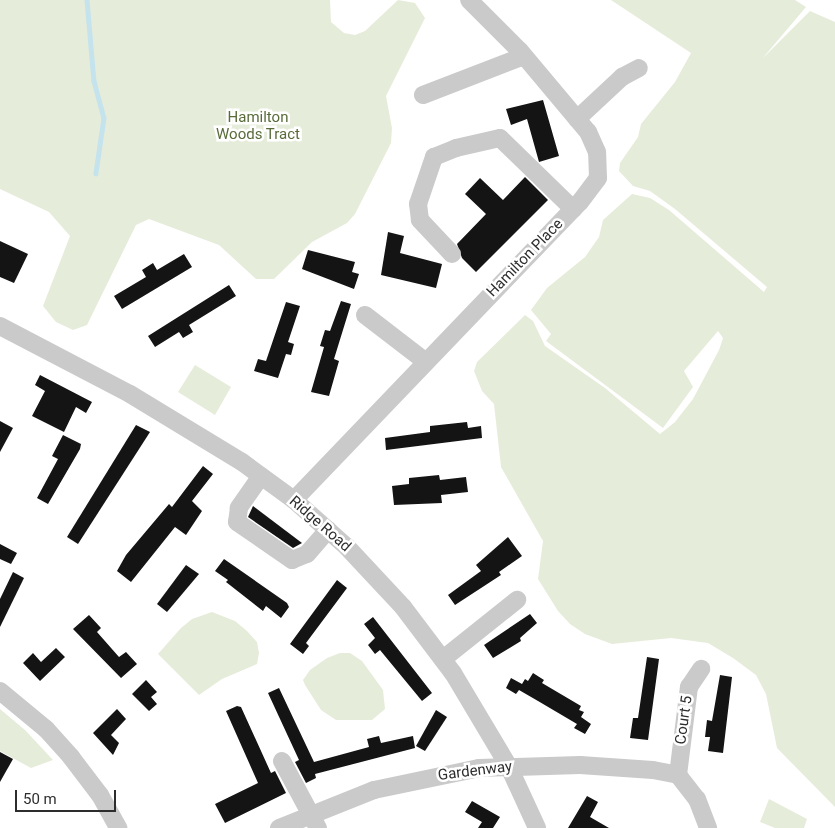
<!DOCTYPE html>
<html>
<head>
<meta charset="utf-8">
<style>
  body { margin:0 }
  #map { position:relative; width:835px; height:828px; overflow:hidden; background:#fff; font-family:Roboto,sans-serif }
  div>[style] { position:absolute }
  .green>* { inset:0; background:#e6ecda }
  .stream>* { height:4.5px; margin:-2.25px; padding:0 2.25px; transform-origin:2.25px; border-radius:2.25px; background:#c5e3ed }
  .building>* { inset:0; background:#141414 }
  .minor>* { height:18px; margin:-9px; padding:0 9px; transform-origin:9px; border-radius:9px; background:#cacaca }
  span { translate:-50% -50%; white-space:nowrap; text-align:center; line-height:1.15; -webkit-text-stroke:5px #fff; paint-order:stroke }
  .park-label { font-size:15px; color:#586b39 }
  .street-label { font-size:15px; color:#2d2d2d }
  .scale { position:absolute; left:15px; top:790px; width:101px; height:22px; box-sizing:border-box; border:2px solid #2d2d2d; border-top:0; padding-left:6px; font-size:15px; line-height:18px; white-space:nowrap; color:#2d2d2d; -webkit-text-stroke:4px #fff; paint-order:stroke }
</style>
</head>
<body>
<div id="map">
  <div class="green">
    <div style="clip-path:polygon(0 0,330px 0,331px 22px,344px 33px,355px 35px,365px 31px,398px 0,415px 3px,425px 18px,386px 96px,392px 128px,391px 143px,355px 214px,347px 223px,312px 242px,274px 279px,256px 279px,219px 245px,149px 219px,136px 225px,87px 325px,73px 330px,56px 322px,43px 306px,70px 236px,49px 212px,0 189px)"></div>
    <div style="clip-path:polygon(611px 0,795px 0,806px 7px,762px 59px,810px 11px,835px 22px,835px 807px,777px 748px,766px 694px,756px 675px,733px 658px,708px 643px,671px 638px,612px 644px,585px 634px,570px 624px,558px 611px,538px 579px,543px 541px,501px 467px,494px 404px,482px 391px,474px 371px,477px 362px,525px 315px,533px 321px,545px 346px,605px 388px,660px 434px,675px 422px,693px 399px,719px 350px,723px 338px,718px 331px,684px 371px,693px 387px,663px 428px,546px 341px,551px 334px,531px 310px,547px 288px,585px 257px,599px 237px,603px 220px,632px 194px,650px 198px,669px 210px,764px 292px,767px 287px,675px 209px,650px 191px,633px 186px,619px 171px,620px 163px,638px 137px,641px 124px,675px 82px,691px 53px)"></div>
    <div style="clip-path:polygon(195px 365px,231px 387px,215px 415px,178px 392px)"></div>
    <div style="clip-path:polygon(212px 612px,235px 621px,247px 631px,257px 642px,259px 653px,257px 664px,222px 679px,199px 695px,158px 654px,181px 628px,192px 619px)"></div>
    <div style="clip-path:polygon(340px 653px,350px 653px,362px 661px,383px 690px,385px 709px,372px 720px,336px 720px,321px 710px,305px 685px,303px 680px,310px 670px,327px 658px)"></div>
    <div style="clip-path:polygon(0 709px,25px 730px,53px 760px,31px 768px,0 751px)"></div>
    <div style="clip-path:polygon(769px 799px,807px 819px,804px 828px,775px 828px,760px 822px)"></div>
  </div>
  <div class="stream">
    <div style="left:87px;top:0;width:81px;rotate:85.1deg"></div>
    <div style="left:94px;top:81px;width:38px;rotate:75deg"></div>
    <div style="left:104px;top:118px;width:56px;rotate:98.3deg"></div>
  </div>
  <div class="building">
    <div style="clip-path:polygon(543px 100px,559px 156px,539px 162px,527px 119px,511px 125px,506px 109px)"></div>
    <div style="clip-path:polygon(525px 177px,548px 200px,476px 272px,462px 258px,457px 244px,486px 214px,465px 194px,480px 178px,503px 200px)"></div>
    <div style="clip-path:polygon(388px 232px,404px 236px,400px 253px,442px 264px,436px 288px,381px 275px)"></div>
    <div style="clip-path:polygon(0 241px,28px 254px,14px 283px,0 277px)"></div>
    <div style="clip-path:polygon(308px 250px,355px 262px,352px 272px,359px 274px,354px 289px,302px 269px)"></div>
    <div style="clip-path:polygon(184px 254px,192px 267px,122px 309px,114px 296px,146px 277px,142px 270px,153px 263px,157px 270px)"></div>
    <div style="clip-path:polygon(229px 285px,236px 296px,189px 325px,193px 332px,183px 338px,179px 332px,155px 347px,148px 336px)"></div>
    <div style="clip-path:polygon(341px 301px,351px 304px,334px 359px,339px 361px,329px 396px,311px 392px,324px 347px,320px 346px,325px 330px,330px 331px)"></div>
    <div style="clip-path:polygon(286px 302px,300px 306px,288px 342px,294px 344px,291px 355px,286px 354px,278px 378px,254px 371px,258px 359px,266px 361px)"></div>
    <div style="clip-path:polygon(40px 375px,92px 402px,86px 413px,76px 407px,64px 432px,32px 416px,45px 391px,35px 385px)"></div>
    <div style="clip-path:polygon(0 421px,13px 428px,0 452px)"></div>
    <div style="clip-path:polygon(467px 422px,468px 428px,481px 426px,482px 438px,386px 450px,385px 438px,430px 432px,430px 426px)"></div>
    <div style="clip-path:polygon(136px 425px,150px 432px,78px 544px,67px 537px)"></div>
    <div style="clip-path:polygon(63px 435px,81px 444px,80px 449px,48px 504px,37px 498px,58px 459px,52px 456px)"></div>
    <div style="clip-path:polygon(203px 466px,213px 474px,192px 501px,202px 511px,186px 535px,175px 527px,131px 582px,117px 571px,126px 555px,169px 504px,172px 507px)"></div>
    <div style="clip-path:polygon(439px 475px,440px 480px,466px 477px,468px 492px,441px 495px,442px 503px,394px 505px,392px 486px,409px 484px,409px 478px)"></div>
    <div style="clip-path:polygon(253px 506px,302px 543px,293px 548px,248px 517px)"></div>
    <div style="clip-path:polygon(508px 537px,522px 556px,499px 572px,501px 575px,455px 605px,448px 595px,481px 571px,476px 565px)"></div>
    <div style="clip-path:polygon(0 544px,17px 553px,11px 564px,0 559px)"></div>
    <div style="clip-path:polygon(224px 559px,287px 603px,289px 607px,281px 618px,266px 606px,263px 611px,226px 582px,228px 580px,215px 571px)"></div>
    <div style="clip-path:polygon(186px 565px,199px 574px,167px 612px,157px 604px)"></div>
    <div style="clip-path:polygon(13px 572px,24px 578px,0 627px,0 599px)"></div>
    <div style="clip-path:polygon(337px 580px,347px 588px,306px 643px,309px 646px,303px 654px,290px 644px)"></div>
    <div style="clip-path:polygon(530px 614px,537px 623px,520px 638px,521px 641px,493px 658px,484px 645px)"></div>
    <div style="clip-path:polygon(89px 615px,101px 628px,97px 632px,119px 657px,126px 652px,137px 664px,121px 678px,73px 629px)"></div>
    <div style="clip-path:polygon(373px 617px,432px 693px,422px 701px,380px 650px,375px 654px,368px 645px,375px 638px,364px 624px)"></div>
    <div style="clip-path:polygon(56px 648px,65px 657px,40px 681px,23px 663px,33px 653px,41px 662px)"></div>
    <div style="clip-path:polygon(647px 657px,659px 659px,648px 740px,630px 738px,633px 718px,638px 718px)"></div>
    <div style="clip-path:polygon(533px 673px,544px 680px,542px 683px,581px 706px,579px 710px,584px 712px,581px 717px,591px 724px,585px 734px,574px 728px,577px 724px,538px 701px,519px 690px,516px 694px,506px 688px,511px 678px,522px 684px,525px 679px,528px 681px)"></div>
    <div style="clip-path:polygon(720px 675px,732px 677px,723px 753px,708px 751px,710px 737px,705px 737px,707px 720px,712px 721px)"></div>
    <div style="clip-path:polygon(146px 680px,157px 692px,151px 697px,157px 704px,149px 711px,132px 694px)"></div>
    <div style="clip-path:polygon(279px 688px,314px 762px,369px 747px,367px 739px,379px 736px,381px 743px,413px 736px,415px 748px,315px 774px,316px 778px,306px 783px,295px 762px,299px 760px,268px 693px)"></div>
    <div style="clip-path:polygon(237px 706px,241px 707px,271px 773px,275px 771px,286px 793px,225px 823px,215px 804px,258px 783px,226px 711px)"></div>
    <div style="clip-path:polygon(117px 709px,126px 719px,111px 735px,119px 743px,113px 755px,93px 733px)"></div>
    <div style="clip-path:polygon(436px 710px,447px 717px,425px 751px,416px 746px)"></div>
    <div style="clip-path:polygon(0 752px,13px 759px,0 782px)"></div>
    <div style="clip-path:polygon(587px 796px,598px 802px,590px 817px,609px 828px,568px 828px)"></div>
    <div style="clip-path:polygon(472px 801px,500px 817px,493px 828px,478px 828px,482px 822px,465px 812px)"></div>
  </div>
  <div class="minor">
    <div style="left:423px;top:95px;width:108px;rotate:-21.1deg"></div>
    <div style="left:577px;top:119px;width:62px;rotate:-43deg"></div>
    <div style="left:622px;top:77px;width:19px;rotate:-28deg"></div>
    <div style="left:452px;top:254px;width:47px;rotate:-133.3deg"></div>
    <div style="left:420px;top:220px;width:16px;rotate:-97deg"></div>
    <div style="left:418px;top:204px;width:50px;rotate:-71.2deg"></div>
    <div style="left:434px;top:157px;width:24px;rotate:-22deg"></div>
    <div style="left:456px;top:148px;width:45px;rotate:-12.8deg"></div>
    <div style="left:500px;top:138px;width:102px;rotate:44.2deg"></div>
    <div style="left:365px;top:315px;width:76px;rotate:37.5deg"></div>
    <div style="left:0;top:326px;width:147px;rotate:27.6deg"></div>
    <div style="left:130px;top:394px;width:131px;rotate:31.3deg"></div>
    <div style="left:242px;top:462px;width:64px;rotate:36.2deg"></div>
    <div style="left:294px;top:500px;width:71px;rotate:41.6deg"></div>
    <div style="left:347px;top:547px;width:82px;rotate:47deg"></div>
    <div style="left:403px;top:607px;width:83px;rotate:52.9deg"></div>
    <div style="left:453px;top:673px;width:109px;rotate:59.2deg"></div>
    <div style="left:509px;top:767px;width:67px;rotate:65.3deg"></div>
    <div style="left:261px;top:476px;width:39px;rotate:125deg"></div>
    <div style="left:239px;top:508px;width:14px;rotate:98deg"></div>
    <div style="left:237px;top:522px;width:67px;rotate:34.6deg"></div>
    <div style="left:292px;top:560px;width:16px;rotate:-22deg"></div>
    <div style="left:307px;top:554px;width:32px;rotate:-49deg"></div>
    <div style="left:294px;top:500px;width:413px;rotate:-46.2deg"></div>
    <div style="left:580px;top:202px;width:30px;rotate:-53deg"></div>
    <div style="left:598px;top:178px;width:26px;rotate:-92deg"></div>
    <div style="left:597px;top:152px;width:22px;rotate:-114deg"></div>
    <div style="left:588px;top:132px;width:106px;rotate:-130deg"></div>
    <div style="left:520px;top:51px;width:72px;rotate:-135deg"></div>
    <div style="left:443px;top:659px;width:95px;rotate:-38.6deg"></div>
    <div style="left:0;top:691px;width:60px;rotate:39.6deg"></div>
    <div style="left:46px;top:729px;width:38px;rotate:48deg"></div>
    <div style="left:71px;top:757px;width:48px;rotate:52.7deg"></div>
    <div style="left:100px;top:795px;width:38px;rotate:61deg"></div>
    <div style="left:282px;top:761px;width:76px;rotate:61.8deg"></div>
    <div style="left:678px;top:775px;width:89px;rotate:-82.9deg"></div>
    <div style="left:689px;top:687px;width:22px;rotate:-56deg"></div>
    <div style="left:678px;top:775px;width:31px;rotate:52deg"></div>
    <div style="left:697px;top:799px;width:31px;rotate:69deg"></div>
    <div style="left:279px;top:828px;width:102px;rotate:-21.8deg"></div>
    <div style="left:374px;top:790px;width:107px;rotate:-11.8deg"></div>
    <div style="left:479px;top:768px;width:101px;rotate:-1.7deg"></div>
    <div style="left:580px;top:765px;width:73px;rotate:3.9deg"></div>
    <div style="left:653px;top:770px;width:25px;rotate:11deg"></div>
  </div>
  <div class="park-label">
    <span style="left:258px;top:126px">Hamilton<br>Woods Tract</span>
  </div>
  <div class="street-label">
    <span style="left:525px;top:258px;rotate:-46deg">Hamilton Place</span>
    <span style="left:320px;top:524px;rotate:41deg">Ridge Road</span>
    <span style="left:684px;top:720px;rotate:-82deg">Court 5</span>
    <span style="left:475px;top:771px;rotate:-7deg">Gardenway</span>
  </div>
  <div class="scale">50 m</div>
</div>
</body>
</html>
